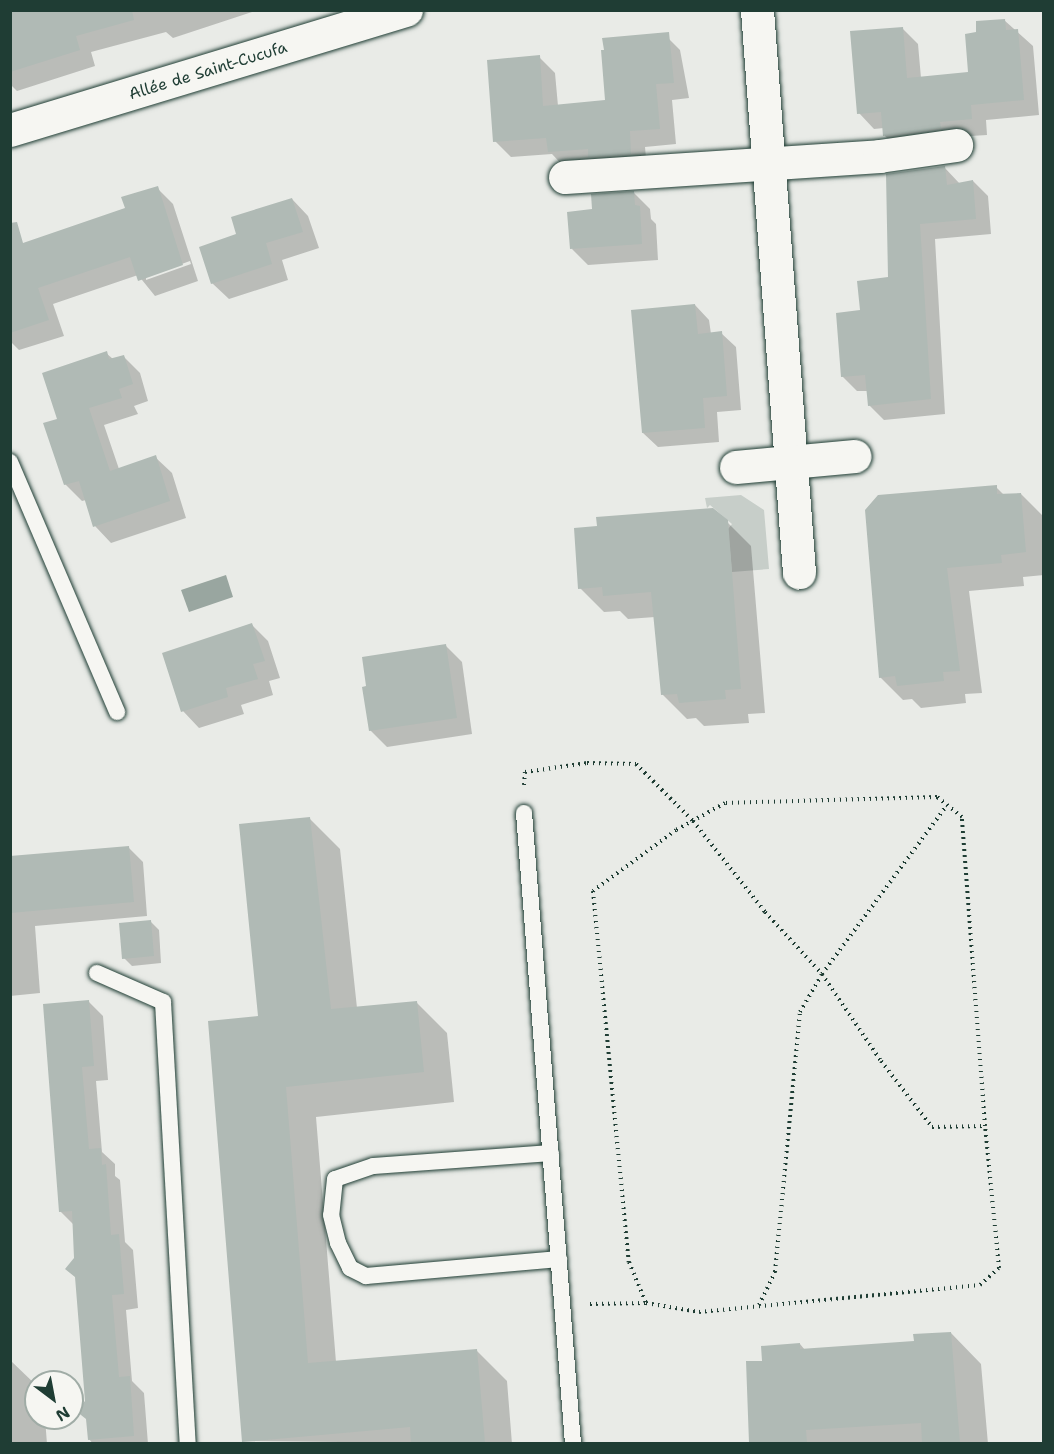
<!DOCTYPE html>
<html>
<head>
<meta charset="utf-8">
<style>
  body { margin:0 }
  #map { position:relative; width:1054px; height:1454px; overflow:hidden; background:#e9ebe7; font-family:"Shantell Sans",sans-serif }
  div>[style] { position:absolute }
  .green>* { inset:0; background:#c7cec9 }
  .water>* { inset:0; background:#99a6a0 }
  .shadow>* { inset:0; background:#0003 }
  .building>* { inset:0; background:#b0bab5 }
  .path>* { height:4px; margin-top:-2px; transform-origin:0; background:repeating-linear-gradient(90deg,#1f3d34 0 1.5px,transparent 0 6px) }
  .roads { filter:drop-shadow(0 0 2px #1f3d34) drop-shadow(0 0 2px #1f3d34) }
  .service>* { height:16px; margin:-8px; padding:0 8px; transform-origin:8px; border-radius:8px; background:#f6f6f2 }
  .minor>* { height:33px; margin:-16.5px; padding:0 16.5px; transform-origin:16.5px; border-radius:16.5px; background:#f6f6f2 }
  span { translate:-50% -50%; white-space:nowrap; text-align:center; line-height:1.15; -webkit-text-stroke:4.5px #f6f6f2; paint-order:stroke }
  .street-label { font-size:16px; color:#1f3d34 }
  .frame { position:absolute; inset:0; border:12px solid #1f3d34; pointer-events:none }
  .north { position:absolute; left:24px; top:1370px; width:60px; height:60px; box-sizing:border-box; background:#f6f6f2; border:2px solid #a0aca6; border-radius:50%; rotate:148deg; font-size:16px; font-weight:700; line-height:24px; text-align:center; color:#1f3d34 }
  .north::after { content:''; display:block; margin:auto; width:21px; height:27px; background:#1f3d34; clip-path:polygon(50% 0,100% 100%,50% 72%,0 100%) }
</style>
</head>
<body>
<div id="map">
  <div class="green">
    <div style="clip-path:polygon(741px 495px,764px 510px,769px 569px,732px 572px,728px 529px,732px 524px,710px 505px,707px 508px,705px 498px)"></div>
  </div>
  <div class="water">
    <div style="clip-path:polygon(226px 575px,233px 597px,189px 612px,181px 590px)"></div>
  </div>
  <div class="shadow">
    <div style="clip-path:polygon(12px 10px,252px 10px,252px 12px,173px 38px,166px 32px,91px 52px,95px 66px,17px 91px,10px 84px)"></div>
    <div style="clip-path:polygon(1004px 20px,1033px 46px,1039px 115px,986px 120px,987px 135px,955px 137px,900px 151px,885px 136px,884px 128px,874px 129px,859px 113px,902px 28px,918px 44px,921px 78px,970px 74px,978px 34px)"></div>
    <div style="clip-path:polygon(664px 34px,680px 50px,689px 98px,672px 100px,676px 144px,645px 147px,647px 169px,565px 168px,552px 154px,511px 157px,495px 141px,539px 57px,555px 73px,558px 106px,606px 102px)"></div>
    <div style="clip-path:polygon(944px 167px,960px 184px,973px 181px,988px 196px,991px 234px,935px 239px,945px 414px,884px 420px,869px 405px,868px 391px,857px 391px,842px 376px,861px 311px,889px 279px)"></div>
    <div style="clip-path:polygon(evenodd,157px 188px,173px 204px,198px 281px,155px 296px,138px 275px,53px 304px,64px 336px,19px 350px,10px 341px,10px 249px,127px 209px,157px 188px,190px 261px,191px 264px,146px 280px,146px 277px,190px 261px)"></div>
    <div style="clip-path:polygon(634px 193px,650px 209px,651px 219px,656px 224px,658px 260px,588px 265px,572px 249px,594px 211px)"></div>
    <div style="clip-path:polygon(292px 199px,308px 216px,319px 248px,282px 260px,288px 280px,229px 299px,212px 283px,238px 235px)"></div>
    <div style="clip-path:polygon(695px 305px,709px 320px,711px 334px,721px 333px,736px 347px,741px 410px,717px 412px,719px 442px,658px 447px,643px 433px)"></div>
    <div style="clip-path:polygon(106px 353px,113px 359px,123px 356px,140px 373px,148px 401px,134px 406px,138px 414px,104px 425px,119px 469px,155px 457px,172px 473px,186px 518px,111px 543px,95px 526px,86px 500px,82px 501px,65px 484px,59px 419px)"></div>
    <div style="clip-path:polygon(996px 487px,1004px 495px,1021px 494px,1044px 517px,1044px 575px,1023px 577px,1024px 586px,969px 591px,982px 693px,965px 694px,966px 703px,921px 708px,912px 699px,903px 700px,880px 677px)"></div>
    <div style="clip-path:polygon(727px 522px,751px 546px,765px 713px,748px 714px,749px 723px,704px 726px,696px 718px,687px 719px,663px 695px,655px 617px,628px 619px,620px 611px,604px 612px,580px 588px)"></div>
    <div style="clip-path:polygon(251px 624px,268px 641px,280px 678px,269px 681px,273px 695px,241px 705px,244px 714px,199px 728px,183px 711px,164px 654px)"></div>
    <div style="clip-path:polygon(445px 645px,462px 662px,472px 734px,387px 747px,370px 730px)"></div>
    <div style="clip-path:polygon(309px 818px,340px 849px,357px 1008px,416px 1002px,447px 1033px,454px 1102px,316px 1117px,336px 1362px,477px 1351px,507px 1381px,512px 1444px,243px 1441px,260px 1017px)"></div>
    <div style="clip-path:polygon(129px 848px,143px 862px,147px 916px,35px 926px,40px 993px,10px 996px,10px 857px)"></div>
    <div style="clip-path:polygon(151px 922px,159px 930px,161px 963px,132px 966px,124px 958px)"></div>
    <div style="clip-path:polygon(89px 1002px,103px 1016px,108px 1080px,96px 1081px,102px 1152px,115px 1164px,115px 1176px,120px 1180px,125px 1242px,133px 1250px,138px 1308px,126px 1310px,132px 1381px,144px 1393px,148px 1444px,93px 1444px,89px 1439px,74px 1225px,60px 1211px)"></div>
    <div style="clip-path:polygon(951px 1333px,981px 1364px,988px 1444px,751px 1444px,747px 1363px,763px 1362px,800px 1344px,805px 1350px,916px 1343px)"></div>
    <div style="clip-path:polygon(10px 1360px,36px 1385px,36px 1418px,45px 1418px,47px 1444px,10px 1444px)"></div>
  </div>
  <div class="building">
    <div style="clip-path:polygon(10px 10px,132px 10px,134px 20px,76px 36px,80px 50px,10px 72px)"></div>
    <div style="clip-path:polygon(1005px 19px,1006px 30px,1018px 29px,1024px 100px,971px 105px,972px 119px,940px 122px,941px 128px,883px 136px,881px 112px,857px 114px,850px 31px,903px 27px,907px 78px,968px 72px,965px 34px,976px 32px,976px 21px)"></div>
    <div style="clip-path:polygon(669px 32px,674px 83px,656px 84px,660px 129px,630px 131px,631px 154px,588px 157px,588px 149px,548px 152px,546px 138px,493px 142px,487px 60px,540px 55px,543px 106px,605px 100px,601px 50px,604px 50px,602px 38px)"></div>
    <div style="clip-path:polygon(945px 166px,947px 185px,973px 180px,976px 219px,920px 224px,931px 399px,868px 406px,865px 375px,841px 377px,836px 313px,860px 310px,857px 281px,888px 277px,886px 174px)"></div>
    <div style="clip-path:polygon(158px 186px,183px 265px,138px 281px,130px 257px,38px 288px,49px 320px,10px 333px,10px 223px,17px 222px,23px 243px,125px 208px,121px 197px)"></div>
    <div style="clip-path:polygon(634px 191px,635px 205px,640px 206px,642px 244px,570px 249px,567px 212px,592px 209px,591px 194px)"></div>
    <div style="clip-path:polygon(292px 198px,303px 232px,266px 243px,272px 264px,211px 284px,199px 247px,236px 234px,231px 217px)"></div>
    <div style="clip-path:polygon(695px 304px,698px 334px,722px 331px,727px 396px,703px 398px,705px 428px,642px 433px,631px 310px)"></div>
    <div style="clip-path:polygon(107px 351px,109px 359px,124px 355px,133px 384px,119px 389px,122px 398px,89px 408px,110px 471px,156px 455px,170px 501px,93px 527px,79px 481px,64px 485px,43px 423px,57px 419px,42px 373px)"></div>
    <div style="clip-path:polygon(997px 485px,997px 494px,1021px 493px,1026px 552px,1001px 555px,1002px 563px,947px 568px,960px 671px,943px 672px,944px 681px,897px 686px,895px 676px,879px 678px,865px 510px,878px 495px)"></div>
    <div style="clip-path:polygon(713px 508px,728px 520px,741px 689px,725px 690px,726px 699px,679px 703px,677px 694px,661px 695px,651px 592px,603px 596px,602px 587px,578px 589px,574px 528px,597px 526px,596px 517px)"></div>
    <div style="clip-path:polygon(252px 623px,265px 661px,253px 664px,258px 679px,226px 688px,228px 697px,181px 712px,162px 653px)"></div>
    <div style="clip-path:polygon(446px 644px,457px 718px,369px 731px,362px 687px,366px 686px,362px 657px)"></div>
    <div style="clip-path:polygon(310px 817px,331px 1009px,417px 1001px,424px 1072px,286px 1087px,308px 1363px,477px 1349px,485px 1443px,411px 1443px,410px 1427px,242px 1442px,208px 1021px,258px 1016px,239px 824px)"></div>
    <div style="clip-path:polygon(129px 846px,134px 902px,10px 913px,10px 856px)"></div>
    <div style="clip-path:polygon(151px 920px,154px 956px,122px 959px,119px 923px)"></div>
    <div style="clip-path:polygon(89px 1000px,94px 1066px,82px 1067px,89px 1149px,101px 1148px,102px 1165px,106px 1164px,111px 1235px,119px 1234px,124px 1294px,112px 1295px,119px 1377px,130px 1376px,134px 1436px,88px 1440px,86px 1419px,76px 1411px,85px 1401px,75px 1277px,65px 1269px,74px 1258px,72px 1211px,59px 1212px,43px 1004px)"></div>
    <div style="clip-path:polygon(951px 1332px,960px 1443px,922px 1443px,921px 1423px,806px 1430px,807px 1443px,749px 1443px,746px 1361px,762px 1361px,761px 1346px,800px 1343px,800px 1349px,914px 1341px,913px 1334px)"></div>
  </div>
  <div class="path">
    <div style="left:524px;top:785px;width:13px;rotate:-86deg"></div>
    <div style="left:525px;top:772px;width:63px;rotate:-8.3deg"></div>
    <div style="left:587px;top:763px;width:49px;rotate:1.2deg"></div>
    <div style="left:636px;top:764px;width:81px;rotate:45deg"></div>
    <div style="left:693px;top:821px;width:116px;rotate:51.6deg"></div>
    <div style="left:765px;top:912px;width:84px;rotate:47.4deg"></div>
    <div style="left:822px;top:974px;width:105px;rotate:55.9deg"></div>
    <div style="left:881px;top:1061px;width:83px;rotate:52.3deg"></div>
    <div style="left:932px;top:1127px;width:53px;rotate:-1.1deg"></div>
    <div style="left:590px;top:1304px;width:56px;rotate:-1deg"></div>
    <div style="left:646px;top:1303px;width:54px;rotate:9.6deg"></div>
    <div style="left:699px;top:1312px;width:282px;rotate:-5.5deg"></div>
    <div style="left:980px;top:1285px;width:25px;rotate:-42deg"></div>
    <div style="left:999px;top:1268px;width:143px;rotate:-95.6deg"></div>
    <div style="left:985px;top:1126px;width:310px;rotate:-94.3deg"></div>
    <div style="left:962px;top:817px;width:32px;rotate:-141deg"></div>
    <div style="left:937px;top:797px;width:212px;rotate:178.4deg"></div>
    <div style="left:725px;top:803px;width:56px;rotate:151.1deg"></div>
    <div style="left:676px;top:830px;width:103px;rotate:143.7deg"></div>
    <div style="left:593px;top:891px;width:373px;rotate:84.5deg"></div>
    <div style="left:629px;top:1262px;width:44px;rotate:67.5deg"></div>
    <div style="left:759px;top:1305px;width:37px;rotate:-64deg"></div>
    <div style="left:775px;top:1272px;width:261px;rotate:-84.5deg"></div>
    <div style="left:800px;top:1012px;width:44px;rotate:-59.9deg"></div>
    <div style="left:822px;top:974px;width:210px;rotate:-53.5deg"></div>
  </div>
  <div class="roads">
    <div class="service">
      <div style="left:10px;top:462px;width:272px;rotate:66.8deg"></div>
      <div style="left:524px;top:813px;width:633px;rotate:85.56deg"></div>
      <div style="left:97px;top:973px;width:72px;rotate:23.7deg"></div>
      <div style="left:163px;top:1002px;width:443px;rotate:86.8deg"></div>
      <div style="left:551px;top:1153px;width:178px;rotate:175.8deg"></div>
      <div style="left:373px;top:1166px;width:40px;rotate:161.1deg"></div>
      <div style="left:335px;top:1179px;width:36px;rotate:96deg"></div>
      <div style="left:331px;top:1215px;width:29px;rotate:76deg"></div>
      <div style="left:338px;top:1243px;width:28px;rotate:64deg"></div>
      <div style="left:350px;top:1268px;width:18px;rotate:27deg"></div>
      <div style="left:366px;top:1276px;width:194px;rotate:-5deg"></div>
    </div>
    <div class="minor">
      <div style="left:757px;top:10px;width:564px;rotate:85.73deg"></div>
      <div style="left:10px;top:130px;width:414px;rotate:-16.9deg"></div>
      <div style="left:565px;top:177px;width:315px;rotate:-3.8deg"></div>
      <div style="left:879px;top:156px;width:78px;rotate:-8.1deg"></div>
      <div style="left:736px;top:467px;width:119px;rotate:-5.3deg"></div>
    </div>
  </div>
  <div class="street-label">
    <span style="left:208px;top:71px;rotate:-17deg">Allée de Saint-Cucufa</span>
  </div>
  <div class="frame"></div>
  <div class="north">N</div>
</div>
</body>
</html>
